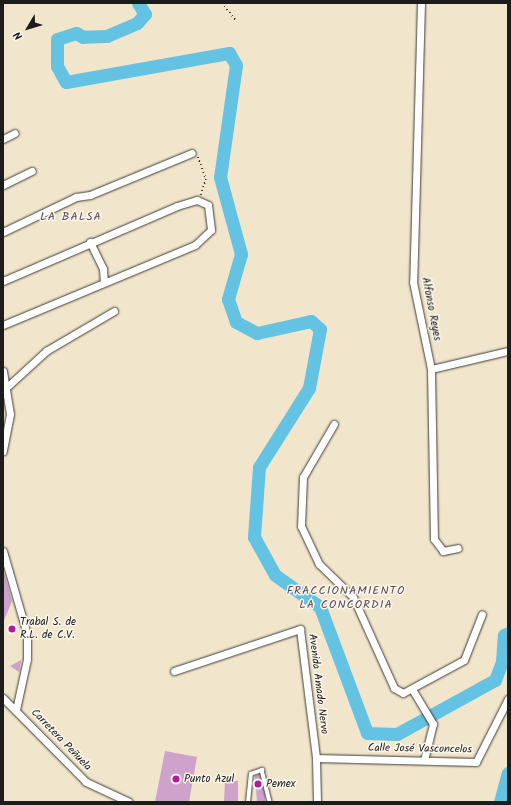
<!DOCTYPE html>
<html>
<head>
<meta charset="utf-8">
<style>
  body { margin:0 }
  #map { position:relative; width:511px; height:805px; overflow:hidden; background:#f1e6cb; font-family:Kalam,sans-serif }
  div>[style] { position:absolute }
  .river>* { height:13px; margin:-6.5px; padding:0 6.5px; transform-origin:6.5px; border-radius:6.5px; background:#64c3e2 }
  .building>* { inset:0; background:#cea2ca }
  .path>* { height:1.5px; margin-top:-0.75px; transform-origin:0; background:repeating-linear-gradient(90deg,#3c3a36 0 1px,transparent 0 4px) }
  .roads { filter:drop-shadow(0 0 1px #3c3a36) drop-shadow(0 0 1px #3c3a36) }
  .service>* { height:3.5px; margin:-1.75px; padding:0 1.75px; transform-origin:1.75px; border-radius:1.75px; background:#fff }
  .minor>* { height:7px; margin:-3.5px; padding:0 3.5px; transform-origin:3.5px; border-radius:3.5px; background:#fff }
  .dots>* { width:11px; height:11px; translate:-50% -50%; box-sizing:border-box; border:2px solid #fbf7ec; border-radius:50% }
  span { translate:-50% -50%; white-space:nowrap; text-align:center; line-height:1.15; -webkit-text-stroke:3px #fbf7ec; paint-order:stroke }
  .street-label { font-size:11px; color:#1c1c1c }
  .poi-label { font-size:11px; color:#1c1c1c }
  .left { translate:0 -50%; text-align:left }
  .neighbourhood-label { font-size:12px; color:#5a4b59; letter-spacing:1px }
  .frame { position:absolute; inset:0; border:4px solid #1c1c1c; pointer-events:none }
  .north { position:absolute; left:8px; top:8px; width:40px; height:40px; -webkit-text-stroke:3px #fbf7ec; paint-order:stroke; rotate:232deg; font-size:11px; font-weight:700; line-height:16px; text-align:center; color:#1c1c1c }
  .north::after { content:''; display:block; margin:auto; width:14px; height:18px; background:#1c1c1c; clip-path:polygon(50% 0,100% 100%,50% 72%,0 100%) }
</style>
</head>
<body>
<div id="map">
  <div class="river">
    <div style="left:138px;top:3px;width:13px;rotate:58deg"></div>
    <div style="left:145px;top:14px;width:12px;rotate:132deg"></div>
    <div style="left:137px;top:23px;width:33px;rotate:157deg"></div>
    <div style="left:107px;top:36px;width:24px;rotate:178deg"></div>
    <div style="left:83px;top:37px;width:8px;rotate:-150deg"></div>
    <div style="left:76px;top:33px;width:20px;rotate:162deg"></div>
    <div style="left:57px;top:39px;width:27px;rotate:90deg"></div>
    <div style="left:57px;top:66px;width:18px;rotate:61deg"></div>
    <div style="left:66px;top:82px;width:166px;rotate:-10.1deg"></div>
    <div style="left:229px;top:53px;width:14px;rotate:60deg"></div>
    <div style="left:236px;top:65px;width:113px;rotate:98.1deg"></div>
    <div style="left:220px;top:177px;width:80px;rotate:74.7deg"></div>
    <div style="left:241px;top:254px;width:47px;rotate:106.1deg"></div>
    <div style="left:228px;top:299px;width:24px;rotate:71deg"></div>
    <div style="left:236px;top:322px;width:24px;rotate:28deg"></div>
    <div style="left:257px;top:333px;width:55px;rotate:-12.5deg"></div>
    <div style="left:311px;top:321px;width:12px;rotate:42deg"></div>
    <div style="left:320px;top:329px;width:60px;rotate:100.6deg"></div>
    <div style="left:309px;top:388px;width:93px;rotate:122.3deg"></div>
    <div style="left:259px;top:467px;width:70px;rotate:94.1deg"></div>
    <div style="left:254px;top:537px;width:43px;rotate:61.1deg"></div>
    <div style="left:275px;top:575px;width:55px;rotate:35.4deg"></div>
    <div style="left:320px;top:607px;width:134px;rotate:69.5deg"></div>
    <div style="left:367px;top:733px;width:30px;rotate:2deg"></div>
    <div style="left:397px;top:734px;width:112px;rotate:-28.9deg"></div>
    <div style="left:495px;top:680px;width:19px;rotate:-69deg"></div>
    <div style="left:502px;top:662px;width:27px;rotate:-86deg"></div>
    <div style="left:504px;top:635px;width:4px;rotate:-27deg"></div>
    <div style="left:500px;top:802px;width:30px;rotate:-75deg"></div>
  </div>
  <div class="building">
    <div style="clip-path:polygon(3px 569px,12px 601px,3px 623px)"></div>
    <div style="clip-path:polygon(21px 660px,19px 672px,10px 666px)"></div>
    <div style="clip-path:polygon(165px 751px,197px 757px,189px 802px,155px 802px)"></div>
    <div style="clip-path:polygon(260px 774px,265px 794px,265px 802px,257px 802px,255px 776px)"></div>
    <div style="clip-path:polygon(225px 781px,238px 781px,238px 802px,224px 802px)"></div>
  </div>
  <div class="path">
    <div style="left:222px;top:3px;width:22px;rotate:51deg"></div>
    <div style="left:198px;top:157px;width:23px;rotate:70deg"></div>
    <div style="left:206px;top:179px;width:17px;rotate:107deg"></div>
  </div>
  <div class="roads">
    <div class="service">
      <div style="left:248px;top:802px;width:28px;rotate:-84deg"></div>
      <div style="left:251px;top:774px;width:12px;rotate:-20deg"></div>
      <div style="left:262px;top:770px;width:33px;rotate:76deg"></div>
    </div>
    <div class="minor">
      <div style="left:421px;top:3px;width:279px;rotate:91.6deg"></div>
      <div style="left:413px;top:282px;width:89px;rotate:78.3deg"></div>
      <div style="left:431px;top:369px;width:170px;rotate:89deg"></div>
      <div style="left:434px;top:539px;width:15px;rotate:53deg"></div>
      <div style="left:443px;top:551px;width:15px;rotate:-11deg"></div>
      <div style="left:3px;top:139px;width:13px;rotate:-27deg"></div>
      <div style="left:3px;top:185px;width:32px;rotate:-26deg"></div>
      <div style="left:3px;top:232px;width:81px;rotate:-25.6deg"></div>
      <div style="left:76px;top:197px;width:14px;rotate:-8deg"></div>
      <div style="left:90px;top:195px;width:110px;rotate:-22.4deg"></div>
      <div style="left:90px;top:242px;width:30px;rotate:64deg"></div>
      <div style="left:103px;top:269px;width:13px;rotate:86deg"></div>
      <div style="left:3px;top:281px;width:189px;rotate:-23.3deg"></div>
      <div style="left:177px;top:206px;width:21px;rotate:-17deg"></div>
      <div style="left:197px;top:200px;width:12px;rotate:24deg"></div>
      <div style="left:208px;top:205px;width:25px;rotate:83deg"></div>
      <div style="left:211px;top:230px;width:22px;rotate:137deg"></div>
      <div style="left:195px;top:245px;width:208px;rotate:157.4deg"></div>
      <div style="left:431px;top:369px;width:79px;rotate:-13.2deg"></div>
      <div style="left:3px;top:371px;width:44px;rotate:80.8deg"></div>
      <div style="left:10px;top:414px;width:38px;rotate:101deg"></div>
      <div style="left:8px;top:386px;width:52px;rotate:-42.6deg"></div>
      <div style="left:46px;top:351px;width:79px;rotate:-30.5deg"></div>
      <div style="left:334px;top:424px;width:61px;rotate:120.3deg"></div>
      <div style="left:303px;top:477px;width:49px;rotate:92.3deg"></div>
      <div style="left:301px;top:526px;width:42px;rotate:64.7deg"></div>
      <div style="left:319px;top:564px;width:47px;rotate:44.1deg"></div>
      <div style="left:353px;top:597px;width:100px;rotate:65.7deg"></div>
      <div style="left:394px;top:688px;width:10px;rotate:29deg"></div>
      <div style="left:403px;top:693px;width:69px;rotate:-28.4deg"></div>
      <div style="left:464px;top:660px;width:49px;rotate:-68.6deg"></div>
      <div style="left:3px;top:551px;width:86px;rotate:73.9deg"></div>
      <div style="left:27px;top:634px;width:25px;rotate:90deg"></div>
      <div style="left:27px;top:659px;width:52px;rotate:102.2deg"></div>
      <div style="left:174px;top:671px;width:133px;rotate:-18.4deg"></div>
      <div style="left:300px;top:629px;width:130px;rotate:82.9deg"></div>
      <div style="left:316px;top:758px;width:44px;rotate:88.7deg"></div>
      <div style="left:412px;top:689px;width:41px;rotate:59deg"></div>
      <div style="left:433px;top:724px;width:36px;rotate:104deg"></div>
      <div style="left:3px;top:698px;width:118px;rotate:45.3deg"></div>
      <div style="left:86px;top:782px;width:47px;rotate:24.9deg"></div>
      <div style="left:316px;top:758px;width:160px;rotate:1.4deg"></div>
      <div style="left:476px;top:762px;width:71px;rotate:-63.1deg"></div>
    </div>
  </div>
  <div class="dots">
    <div style="left:12px;top:629px;background:#b5179e"></div>
    <div style="left:176px;top:779px;background:#b5179e"></div>
    <div style="left:258px;top:784px;background:#b5179e"></div>
  </div>
  <div class="street-label">
    <span style="left:431px;top:309px;rotate:79deg">Alfonso Reyes</span>
    <span style="left:318px;top:684px;rotate:83deg">Avenida Amado Nervo</span>
    <span style="left:61px;top:740px;rotate:46deg">Carretera Peñuela</span>
    <span style="left:420px;top:749px;rotate:1deg">Calle José Vasconcelos</span>
  </div>
  <div class="poi-label">
    <span class="left" style="left:20px;top:629px">Trabal S. de<br>R.L. de C.V.</span>
    <span class="left" style="left:184px;top:779px">Punto Azul</span>
    <span class="left" style="left:266px;top:784px">Pemex</span>
  </div>
  <div class="neighbourhood-label">
    <span style="left:71px;top:217px">LA BALSA</span>
    <span style="left:346px;top:598px">FRACCIONAMIENTO<br>LA CONCORDIA</span>
  </div>
  <div class="frame"></div>
  <div class="north">N</div>
</div>
</body>
</html>
